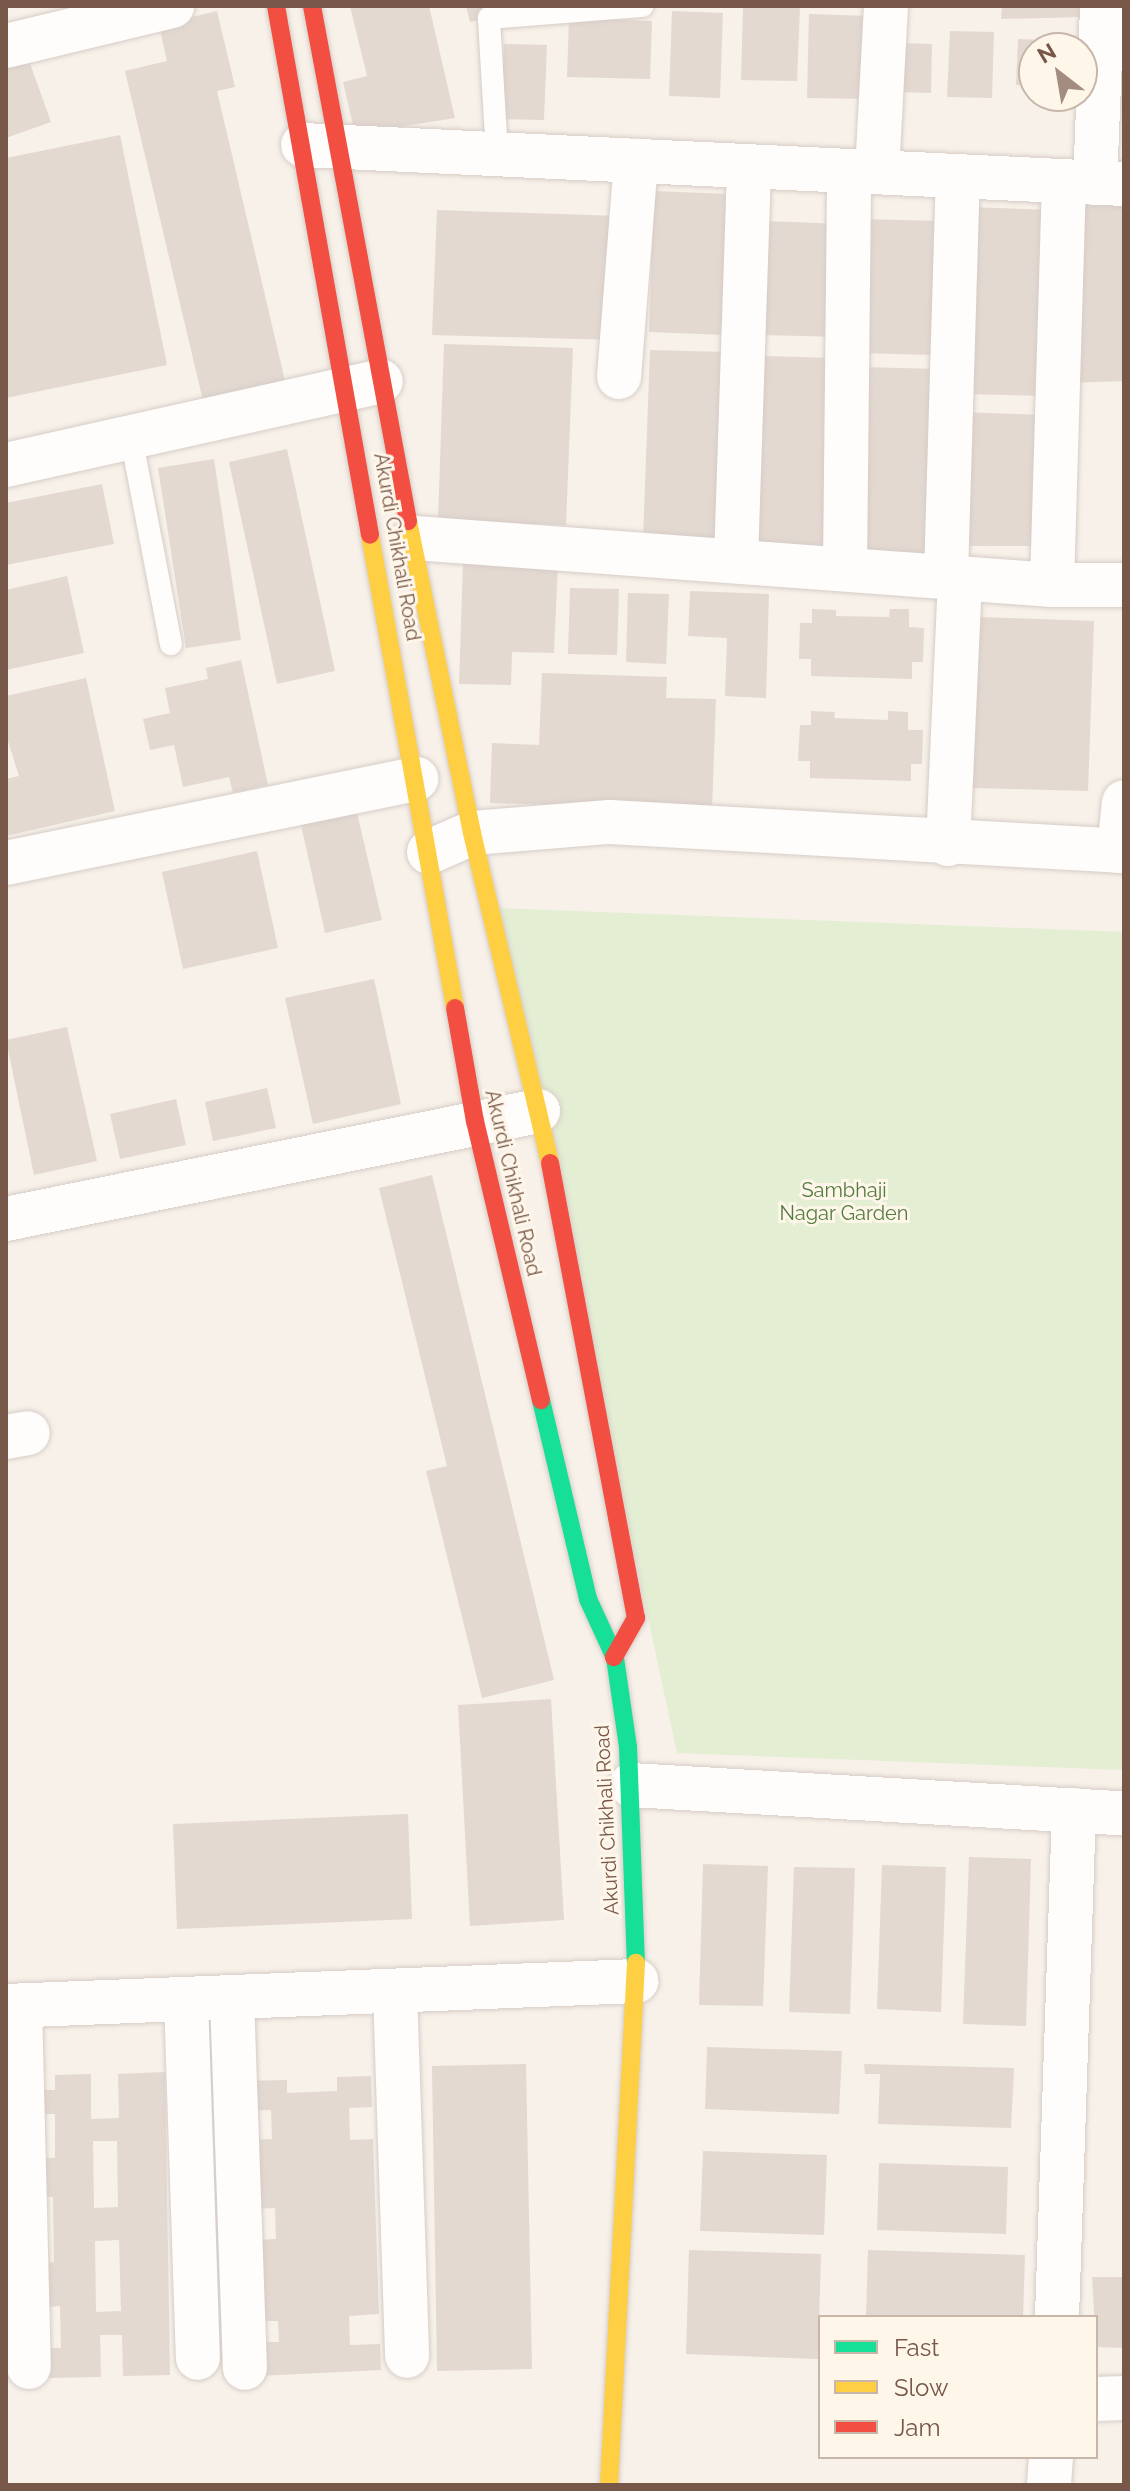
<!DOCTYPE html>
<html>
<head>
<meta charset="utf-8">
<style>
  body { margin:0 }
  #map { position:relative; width:1130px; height:2491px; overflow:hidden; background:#f7f1e9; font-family:Raleway,sans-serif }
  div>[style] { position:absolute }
  .green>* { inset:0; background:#e3eed3 }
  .building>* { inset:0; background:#e3d9d1 }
  .roads { filter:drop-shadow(0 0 2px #d6ccc6) drop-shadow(0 0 2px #d6ccc6) }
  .lane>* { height:22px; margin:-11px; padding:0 11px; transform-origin:11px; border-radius:11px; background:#fefdfc }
  .street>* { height:44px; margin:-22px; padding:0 22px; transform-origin:22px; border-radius:22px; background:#fefdfc }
  .fast>* { height:18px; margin:-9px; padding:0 9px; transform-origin:9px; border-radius:9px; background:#16e098 }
  .slow>* { height:18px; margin:-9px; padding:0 9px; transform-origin:9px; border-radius:9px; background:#ffcf43 }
  .jam>* { height:18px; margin:-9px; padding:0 9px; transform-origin:9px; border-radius:9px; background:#f24e42 }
  span { translate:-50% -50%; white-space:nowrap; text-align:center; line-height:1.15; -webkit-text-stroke:6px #fff6ea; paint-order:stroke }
  .street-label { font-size:20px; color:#765748 }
  .park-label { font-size:20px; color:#547c40 }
  .frame { position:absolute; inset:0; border:8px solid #765748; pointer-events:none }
  .legend { position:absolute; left:818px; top:2315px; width:280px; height:144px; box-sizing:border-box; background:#fff6ea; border:2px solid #c8b6a9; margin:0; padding:10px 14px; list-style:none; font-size:24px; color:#765748 }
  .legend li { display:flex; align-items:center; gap:16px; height:40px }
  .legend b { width:40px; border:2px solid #c8b6a9 }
  .north { position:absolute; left:1018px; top:32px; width:80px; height:80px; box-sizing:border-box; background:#fff6ea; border:2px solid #c8b6a9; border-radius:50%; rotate:329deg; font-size:22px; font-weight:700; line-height:32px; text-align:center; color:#765748 }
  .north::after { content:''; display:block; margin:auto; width:28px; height:36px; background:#a38d80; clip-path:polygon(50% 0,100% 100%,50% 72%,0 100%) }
</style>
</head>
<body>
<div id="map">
  <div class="green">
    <div style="clip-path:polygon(496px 908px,1124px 932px,1124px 1770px,677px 1753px)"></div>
  </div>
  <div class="building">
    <div style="clip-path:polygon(350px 6px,429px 6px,455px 118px,355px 134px,343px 82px,367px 76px)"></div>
    <div style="clip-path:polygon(466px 6px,519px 6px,520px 10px,470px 22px)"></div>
    <div style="clip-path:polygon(743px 6px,800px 6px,797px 81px,741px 80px)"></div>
    <div style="clip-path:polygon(1002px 6px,1083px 6px,1082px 17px,1001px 19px)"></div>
    <div style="clip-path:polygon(217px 11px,235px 87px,217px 91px,286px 385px,204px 405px,125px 71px,167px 61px,159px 25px)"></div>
    <div style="clip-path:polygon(672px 11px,723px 13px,720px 98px,669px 96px)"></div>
    <div style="clip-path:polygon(809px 14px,871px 16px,868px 99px,807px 98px)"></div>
    <div style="clip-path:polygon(569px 18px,652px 21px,650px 79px,567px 77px)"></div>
    <div style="clip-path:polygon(950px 31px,994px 32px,992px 98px,947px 97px)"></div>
    <div style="clip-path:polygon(1018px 39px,1079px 41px,1079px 48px,1034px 48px,1034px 86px,1016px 85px)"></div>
    <div style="clip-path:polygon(898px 43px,932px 44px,931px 93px,897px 92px)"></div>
    <div style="clip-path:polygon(504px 44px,547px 45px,544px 120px,501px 119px)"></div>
    <div style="clip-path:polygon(28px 58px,51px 122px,6px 138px,6px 66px)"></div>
    <div style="clip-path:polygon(120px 135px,167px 365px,6px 398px,6px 158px)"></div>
    <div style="clip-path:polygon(654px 191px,731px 194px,726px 335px,649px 332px)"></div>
    <div style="clip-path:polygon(1073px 203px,1124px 204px,1124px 381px,1066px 383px)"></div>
    <div style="clip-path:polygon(971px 207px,1053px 210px,1046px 396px,964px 394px)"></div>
    <div style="clip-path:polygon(437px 210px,618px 216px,614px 340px,432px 335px)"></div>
    <div style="clip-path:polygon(863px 219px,938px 221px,934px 355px,859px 353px)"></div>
    <div style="clip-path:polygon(765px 221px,844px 224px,840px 337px,761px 335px)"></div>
    <div style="clip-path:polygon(444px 344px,573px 348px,566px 525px,438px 521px)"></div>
    <div style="clip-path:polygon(650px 350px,728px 352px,721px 541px,643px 539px)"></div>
    <div style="clip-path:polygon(764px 356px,834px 358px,827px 553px,757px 551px)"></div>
    <div style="clip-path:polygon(860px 367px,941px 369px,934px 563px,852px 561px)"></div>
    <div style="clip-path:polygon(959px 412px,1044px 415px,1043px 546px,955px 546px)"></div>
    <div style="clip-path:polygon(287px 449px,335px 671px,277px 684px,229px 462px)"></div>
    <div style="clip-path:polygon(214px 459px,241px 640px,186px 648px,158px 468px)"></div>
    <div style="clip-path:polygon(102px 484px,114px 544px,6px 565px,6px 503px)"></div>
    <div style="clip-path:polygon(463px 561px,558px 563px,554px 653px,512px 652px,511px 685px,459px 684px)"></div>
    <div style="clip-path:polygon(67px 576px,84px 653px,6px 670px,6px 590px)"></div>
    <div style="clip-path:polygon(570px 588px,619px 589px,617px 655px,568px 654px)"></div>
    <div style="clip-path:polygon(690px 591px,769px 594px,766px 698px,725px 696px,727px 638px,688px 636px)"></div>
    <div style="clip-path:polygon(628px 593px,669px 594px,666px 664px,626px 662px)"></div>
    <div style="clip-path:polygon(812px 609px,836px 610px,836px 616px,889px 617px,890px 609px,909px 609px,909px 627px,924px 628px,923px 662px,912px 662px,912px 679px,811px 676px,811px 659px,799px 659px,800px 623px,812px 623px)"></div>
    <div style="clip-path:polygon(979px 617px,1094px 621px,1088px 791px,973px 788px)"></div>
    <div style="clip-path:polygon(241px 660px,268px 785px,233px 793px,229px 777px,183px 787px,174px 745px,150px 750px,143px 719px,170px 713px,165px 688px,208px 679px,206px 668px)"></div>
    <div style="clip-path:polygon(542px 673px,667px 677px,666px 698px,716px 699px,712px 810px,490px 803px,492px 743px,539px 745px)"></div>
    <div style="clip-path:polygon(86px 678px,115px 811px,6px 836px,6px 779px,19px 776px,6px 735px,6px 696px)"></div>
    <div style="clip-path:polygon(811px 711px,835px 712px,834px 718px,888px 720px,888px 711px,908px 712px,908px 730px,923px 730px,922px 764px,911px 764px,911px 781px,810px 778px,810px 761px,798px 761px,800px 725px,811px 725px)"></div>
    <div style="clip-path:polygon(355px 804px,382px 920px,325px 933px,299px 816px)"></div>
    <div style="clip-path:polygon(257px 851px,278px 948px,183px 969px,162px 872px)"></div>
    <div style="clip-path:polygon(374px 979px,401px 1104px,313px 1124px,285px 998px)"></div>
    <div style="clip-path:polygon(67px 1027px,97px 1161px,34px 1175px,6px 1040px)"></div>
    <div style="clip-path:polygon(267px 1088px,276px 1128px,213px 1141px,205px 1102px)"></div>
    <div style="clip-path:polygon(176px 1099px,186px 1145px,120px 1159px,110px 1114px)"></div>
    <div style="clip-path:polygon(432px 1175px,554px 1680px,482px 1698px,426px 1471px,447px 1466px,379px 1188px)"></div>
    <div style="clip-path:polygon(551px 1699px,564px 1920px,470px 1926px,458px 1705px)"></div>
    <div style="clip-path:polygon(408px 1814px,412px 1919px,177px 1929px,173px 1824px)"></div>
    <div style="clip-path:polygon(969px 1857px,1031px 1859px,1026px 2026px,963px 2024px)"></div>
    <div style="clip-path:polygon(703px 1864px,768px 1866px,763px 2006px,699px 2005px)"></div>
    <div style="clip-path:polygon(882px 1865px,946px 1867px,941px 2012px,877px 2009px)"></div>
    <div style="clip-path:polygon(794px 1867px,855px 1868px,850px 2014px,789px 2012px)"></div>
    <div style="clip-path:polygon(707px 2047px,842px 2051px,839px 2114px,705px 2109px)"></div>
    <div style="clip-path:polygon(526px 2064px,532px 2369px,437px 2371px,432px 2066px)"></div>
    <div style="clip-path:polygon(864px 2064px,1014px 2068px,1011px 2128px,878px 2124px,880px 2074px,865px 2074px)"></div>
    <div style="clip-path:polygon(evenodd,165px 2072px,170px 2375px,123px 2376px,122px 2335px,100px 2335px,101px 2377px,48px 2378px,48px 2348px,61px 2348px,60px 2306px,47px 2307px,46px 2263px,54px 2262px,53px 2197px,45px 2197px,44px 2158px,55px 2158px,55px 2114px,44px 2114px,43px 2090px,55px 2090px,55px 2075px,91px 2074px,91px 2119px,119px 2118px,118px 2074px,165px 2072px,93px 2141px,117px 2141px,118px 2207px,94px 2208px,93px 2141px,165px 2072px,119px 2240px,121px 2311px,96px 2312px,95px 2241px,119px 2240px)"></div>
    <div style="clip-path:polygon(371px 2076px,372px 2107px,349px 2108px,350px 2140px,373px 2139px,379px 2314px,349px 2316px,350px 2345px,380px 2344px,381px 2370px,258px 2376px,257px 2342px,279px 2342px,278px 2321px,256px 2321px,253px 2240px,276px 2239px,275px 2208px,252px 2209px,250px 2140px,272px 2139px,271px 2110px,249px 2111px,248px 2081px,287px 2080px,287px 2093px,337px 2091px,337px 2077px)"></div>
    <div style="clip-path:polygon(703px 2151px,827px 2155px,824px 2235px,700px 2231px)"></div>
    <div style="clip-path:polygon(879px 2163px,1008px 2167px,1006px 2234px,877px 2230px)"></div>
    <div style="clip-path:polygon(689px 2250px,821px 2254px,818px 2359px,686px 2354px)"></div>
    <div style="clip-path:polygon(868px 2250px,1025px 2255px,1023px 2317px,866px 2317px)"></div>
    <div style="clip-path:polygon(1092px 2277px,1124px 2277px,1124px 2348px,1096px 2347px)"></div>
  </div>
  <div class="roads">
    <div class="lane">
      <div style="left:497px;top:154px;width:136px;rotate:-93.4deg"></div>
      <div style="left:489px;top:18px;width:154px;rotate:-4.5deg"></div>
      <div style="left:131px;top:437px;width:211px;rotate:79.1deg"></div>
    </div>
    <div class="street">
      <div style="left:6px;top:46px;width:171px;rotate:-13.5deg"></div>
      <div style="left:303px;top:145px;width:822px;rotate:2.72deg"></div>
      <div style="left:877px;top:172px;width:166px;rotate:-86.9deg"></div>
      <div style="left:1095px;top:183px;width:177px;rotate:-87.7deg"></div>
      <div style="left:619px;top:377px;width:217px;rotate:-85.5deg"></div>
      <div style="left:6px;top:465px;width:384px;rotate:-12.6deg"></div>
      <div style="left:415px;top:538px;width:639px;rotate:4.22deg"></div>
      <div style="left:1052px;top:585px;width:72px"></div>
      <div style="left:736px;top:561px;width:394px;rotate:-88.1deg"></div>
      <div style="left:845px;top:569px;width:398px;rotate:-89.4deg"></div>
      <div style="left:946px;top:576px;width:400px;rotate:-88.3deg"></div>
      <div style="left:1052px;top:585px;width:403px;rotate:-88.3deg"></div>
      <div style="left:948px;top:844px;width:266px;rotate:-87.4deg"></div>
      <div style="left:1119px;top:851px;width:49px;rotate:-84.2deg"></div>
      <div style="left:429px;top:852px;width:47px;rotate:-23.8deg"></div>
      <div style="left:472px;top:833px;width:138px;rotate:-4.6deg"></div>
      <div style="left:610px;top:822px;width:515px;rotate:3.23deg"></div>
      <div style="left:6px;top:863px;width:419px;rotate:-11.6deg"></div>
      <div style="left:6px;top:1219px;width:543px;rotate:-11.48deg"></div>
      <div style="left:6px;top:1437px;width:22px;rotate:-10deg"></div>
      <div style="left:631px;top:1785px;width:494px;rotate:3.3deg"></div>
      <div style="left:395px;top:1991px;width:365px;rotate:88.1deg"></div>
      <div style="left:232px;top:1998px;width:370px;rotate:88deg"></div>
      <div style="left:186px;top:1999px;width:359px;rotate:88.1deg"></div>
      <div style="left:6px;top:2006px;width:631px;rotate:-2.27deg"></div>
      <div style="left:20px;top:2006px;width:361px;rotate:88.6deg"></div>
      <div style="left:1057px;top:2317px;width:507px;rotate:-88.08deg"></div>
      <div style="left:1096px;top:2399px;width:28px;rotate:-2deg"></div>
      <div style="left:1049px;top:2485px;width:28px;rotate:-86deg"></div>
    </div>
    <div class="fast">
      <div style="left:541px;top:1400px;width:204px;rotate:76.7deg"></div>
      <div style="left:588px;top:1599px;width:65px;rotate:65.4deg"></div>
      <div style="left:615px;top:1658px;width:90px;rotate:81.7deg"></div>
      <div style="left:628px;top:1747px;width:216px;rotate:87.9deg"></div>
    </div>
    <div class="slow">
      <div style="left:408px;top:521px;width:318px;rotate:78.4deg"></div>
      <div style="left:472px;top:833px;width:339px;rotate:76.7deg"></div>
      <div style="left:370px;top:535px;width:481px;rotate:79.8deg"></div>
      <div style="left:609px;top:2485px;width:523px;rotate:-87.04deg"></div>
    </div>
    <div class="jam">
      <div style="left:276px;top:6px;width:537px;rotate:79.92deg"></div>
      <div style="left:312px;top:6px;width:524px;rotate:79.44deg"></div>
      <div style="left:455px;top:1008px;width:115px;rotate:80deg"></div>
      <div style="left:475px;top:1121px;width:287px;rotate:76.7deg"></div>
      <div style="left:550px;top:1163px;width:463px;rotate:79.3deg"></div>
      <div style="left:636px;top:1618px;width:45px;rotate:119.4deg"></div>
    </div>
  </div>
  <div class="street-label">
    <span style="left:397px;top:547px;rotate:80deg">Akurdi Chikhali Road</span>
    <span style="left:513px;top:1183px;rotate:77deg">Akurdi Chikhali Road</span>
    <span style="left:607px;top:1820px;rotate:-93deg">Akurdi Chikhali Road</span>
  </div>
  <div class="park-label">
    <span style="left:844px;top:1202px">Sambhaji<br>Nagar Garden</span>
  </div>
  <div class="frame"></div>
  <ul class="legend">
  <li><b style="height:10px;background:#16e098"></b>Fast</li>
  <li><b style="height:10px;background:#ffcf43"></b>Slow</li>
  <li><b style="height:10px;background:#f24e42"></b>Jam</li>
  </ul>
  <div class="north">N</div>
</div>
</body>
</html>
